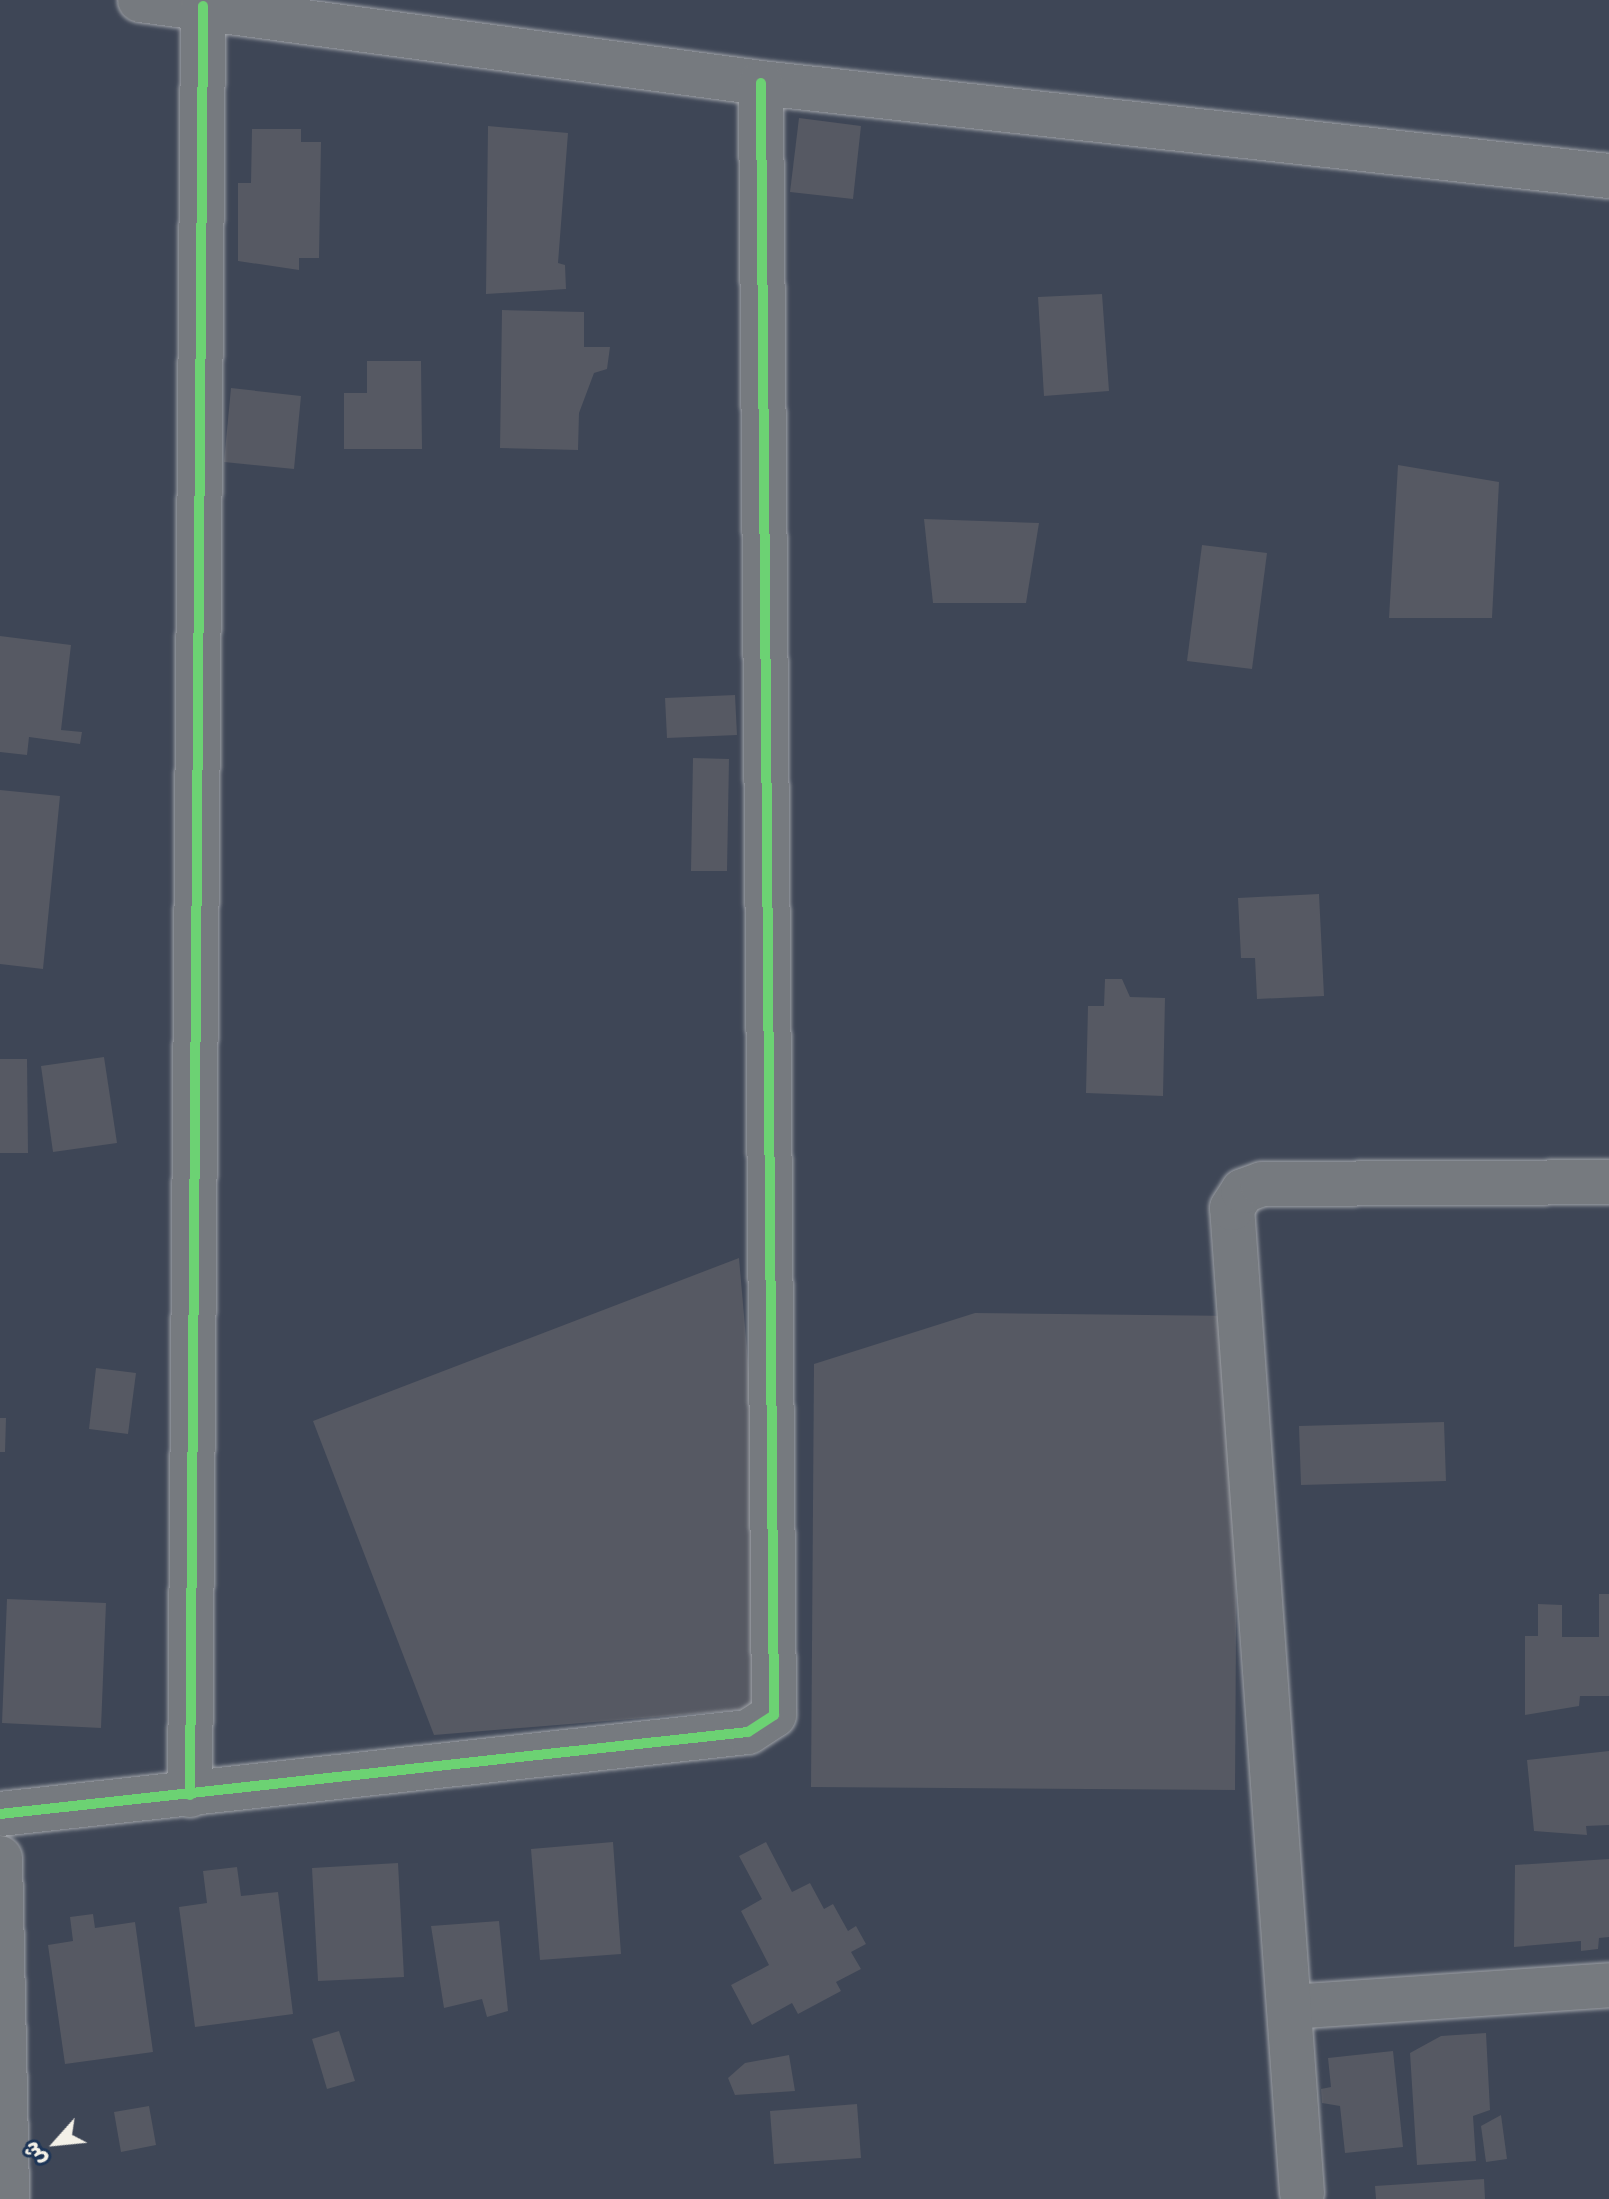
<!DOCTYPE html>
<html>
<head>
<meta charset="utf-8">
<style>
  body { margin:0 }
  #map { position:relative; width:1609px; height:2199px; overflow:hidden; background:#3e4656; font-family:Sriracha,"Playpen Sans Arabic",sans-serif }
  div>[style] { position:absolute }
  .building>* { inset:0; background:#565963 }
  .roads { filter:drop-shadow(0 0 2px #a0a3a8) drop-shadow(0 0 2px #a0a3a8) }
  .minor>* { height:44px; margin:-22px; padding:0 22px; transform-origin:22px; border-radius:22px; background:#767a7f }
  .cycleway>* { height:10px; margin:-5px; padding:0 5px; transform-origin:5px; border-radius:5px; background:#6cd273 }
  span { translate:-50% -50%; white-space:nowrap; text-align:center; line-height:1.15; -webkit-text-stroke:7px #1d3557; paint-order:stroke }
  .north { position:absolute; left:16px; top:2103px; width:80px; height:80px; -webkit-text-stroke:6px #1d3557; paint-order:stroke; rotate:243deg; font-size:22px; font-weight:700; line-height:32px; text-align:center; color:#f4f1e8 }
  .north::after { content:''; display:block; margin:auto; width:28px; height:36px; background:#f4f1e8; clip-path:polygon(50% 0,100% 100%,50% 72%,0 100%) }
</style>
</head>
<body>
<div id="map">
  <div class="building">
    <div style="clip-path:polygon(799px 118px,861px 126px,853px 199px,790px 192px)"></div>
    <div style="clip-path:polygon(488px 126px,568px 133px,558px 263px,565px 265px,566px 289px,486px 294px)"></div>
    <div style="clip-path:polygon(252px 129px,301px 129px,301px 142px,321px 142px,319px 258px,299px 258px,299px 270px,238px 261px,238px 183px,251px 183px)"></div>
    <div style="clip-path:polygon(1102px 294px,1109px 391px,1044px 396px,1038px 297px)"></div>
    <div style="clip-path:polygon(502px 310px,584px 312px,584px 347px,610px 347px,607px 369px,594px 373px,579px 413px,578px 450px,500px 448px)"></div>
    <div style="clip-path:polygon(367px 361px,421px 361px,422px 449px,344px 449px,344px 393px,367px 393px)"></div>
    <div style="clip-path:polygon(231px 388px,301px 396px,294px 469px,224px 462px)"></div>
    <div style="clip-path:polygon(1398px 465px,1499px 482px,1492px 618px,1389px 618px)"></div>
    <div style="clip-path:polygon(924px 519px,1039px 523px,1026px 603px,933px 603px)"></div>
    <div style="clip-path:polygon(1202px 545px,1267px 553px,1252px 669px,1187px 661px)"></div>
    <div style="clip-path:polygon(0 636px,71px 645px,61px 730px,82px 732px,80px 744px,29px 737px,27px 755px,0 752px)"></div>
    <div style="clip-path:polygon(735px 695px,737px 735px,667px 738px,665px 698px)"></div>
    <div style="clip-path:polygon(693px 758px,729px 759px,727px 871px,691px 871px)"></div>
    <div style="clip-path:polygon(0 790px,60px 796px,43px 969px,0 964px)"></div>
    <div style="clip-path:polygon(1319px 894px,1324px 996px,1257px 999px,1255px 958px,1241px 958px,1238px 898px)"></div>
    <div style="clip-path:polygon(1105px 979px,1122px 979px,1130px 997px,1165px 998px,1163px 1096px,1086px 1093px,1088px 1006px,1104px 1006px)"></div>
    <div style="clip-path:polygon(104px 1057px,117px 1143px,53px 1152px,41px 1066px)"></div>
    <div style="clip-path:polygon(0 1059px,27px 1059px,28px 1153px,0 1153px)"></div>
    <div style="clip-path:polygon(739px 1258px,778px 1707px,434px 1735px,313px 1421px)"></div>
    <div style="clip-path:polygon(975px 1313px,1238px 1316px,1235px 1790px,811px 1787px,814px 1364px)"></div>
    <div style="clip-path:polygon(96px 1368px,136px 1373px,128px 1434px,89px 1429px)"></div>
    <div style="clip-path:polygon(0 1418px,6px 1418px,5px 1452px,0 1452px)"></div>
    <div style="clip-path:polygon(1444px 1422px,1446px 1481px,1301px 1485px,1299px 1426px)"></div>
    <div style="clip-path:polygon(1599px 1594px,1609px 1594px,1609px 1696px,1580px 1696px,1579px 1706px,1525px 1715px,1525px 1636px,1538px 1636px,1538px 1604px,1562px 1605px,1562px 1637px,1599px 1637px)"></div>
    <div style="clip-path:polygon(7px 1599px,106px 1603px,101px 1728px,2px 1723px)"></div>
    <div style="clip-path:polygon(1609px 1751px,1609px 1825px,1586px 1826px,1587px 1835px,1534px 1831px,1527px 1760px)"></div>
    <div style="clip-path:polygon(613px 1842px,621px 1954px,540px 1960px,531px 1849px)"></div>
    <div style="clip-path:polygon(766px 1842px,792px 1892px,810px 1883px,824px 1909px,833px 1904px,848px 1931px,856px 1926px,866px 1944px,851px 1952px,861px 1969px,836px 1982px,841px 1991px,798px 2014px,792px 2003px,752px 2025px,731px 1985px,769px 1965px,741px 1911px,762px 1899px,739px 1856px)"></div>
    <div style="clip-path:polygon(1609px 1859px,1609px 1937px,1599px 1938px,1598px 1949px,1581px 1951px,1581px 1941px,1514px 1947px,1515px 1865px)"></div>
    <div style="clip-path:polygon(398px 1863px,404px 1977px,318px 1981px,312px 1868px)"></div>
    <div style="clip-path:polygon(237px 1867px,241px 1896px,278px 1892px,293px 2014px,195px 2027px,179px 1907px,207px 1903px,203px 1871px)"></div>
    <div style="clip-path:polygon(93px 1914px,95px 1928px,135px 1922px,153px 2052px,65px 2064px,48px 1945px,73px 1941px,70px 1917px)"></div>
    <div style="clip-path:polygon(499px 1921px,508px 2011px,487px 2017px,482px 1999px,444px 2008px,431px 1926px)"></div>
    <div style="clip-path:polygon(339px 2031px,355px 2081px,327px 2089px,312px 2039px)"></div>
    <div style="clip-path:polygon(1486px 2033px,1490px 2110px,1473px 2116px,1476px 2161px,1417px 2165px,1410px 2053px,1441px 2036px)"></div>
    <div style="clip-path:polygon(1393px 2051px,1403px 2147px,1345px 2153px,1340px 2106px,1322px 2103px,1321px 2089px,1331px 2087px,1328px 2058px)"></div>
    <div style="clip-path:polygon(789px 2055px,795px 2091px,735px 2095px,728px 2078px,745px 2063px)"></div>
    <div style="clip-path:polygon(857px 2104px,861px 2158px,774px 2164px,770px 2111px)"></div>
    <div style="clip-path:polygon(149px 2106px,156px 2145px,121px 2152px,114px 2112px)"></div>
    <div style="clip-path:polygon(1501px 2115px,1507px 2159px,1486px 2162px,1481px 2126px)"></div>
    <div style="clip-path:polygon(1484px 2179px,1485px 2199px,1376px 2199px,1375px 2186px)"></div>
  </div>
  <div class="roads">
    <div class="minor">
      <div style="left:140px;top:0;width:627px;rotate:7.61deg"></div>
      <div style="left:761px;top:83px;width:853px;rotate:6.26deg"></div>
      <div style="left:190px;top:1795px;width:1789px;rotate:-89.58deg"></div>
      <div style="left:0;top:1814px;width:752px;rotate:-6.26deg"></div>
      <div style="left:748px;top:1732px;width:31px;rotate:-33deg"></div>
      <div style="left:774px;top:1715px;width:1632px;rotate:-90.46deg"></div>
      <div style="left:0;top:1858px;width:341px;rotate:88.8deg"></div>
      <div style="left:1290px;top:2007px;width:320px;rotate:-3.9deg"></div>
      <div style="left:1302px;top:2193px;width:987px;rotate:-94.06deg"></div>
      <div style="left:1232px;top:1208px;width:20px;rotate:-57deg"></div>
      <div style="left:1243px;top:1191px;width:20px;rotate:-20deg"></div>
      <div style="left:1262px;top:1184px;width:347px;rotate:-0.3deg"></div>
    </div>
  </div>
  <div class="cycleway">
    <div style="left:190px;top:1795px;width:1789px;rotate:-89.58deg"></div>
    <div style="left:0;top:1814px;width:752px;rotate:-6.26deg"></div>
    <div style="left:748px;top:1732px;width:31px;rotate:-33deg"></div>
    <div style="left:774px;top:1715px;width:1632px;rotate:-90.46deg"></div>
  </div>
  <div class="north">ش</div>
</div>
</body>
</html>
